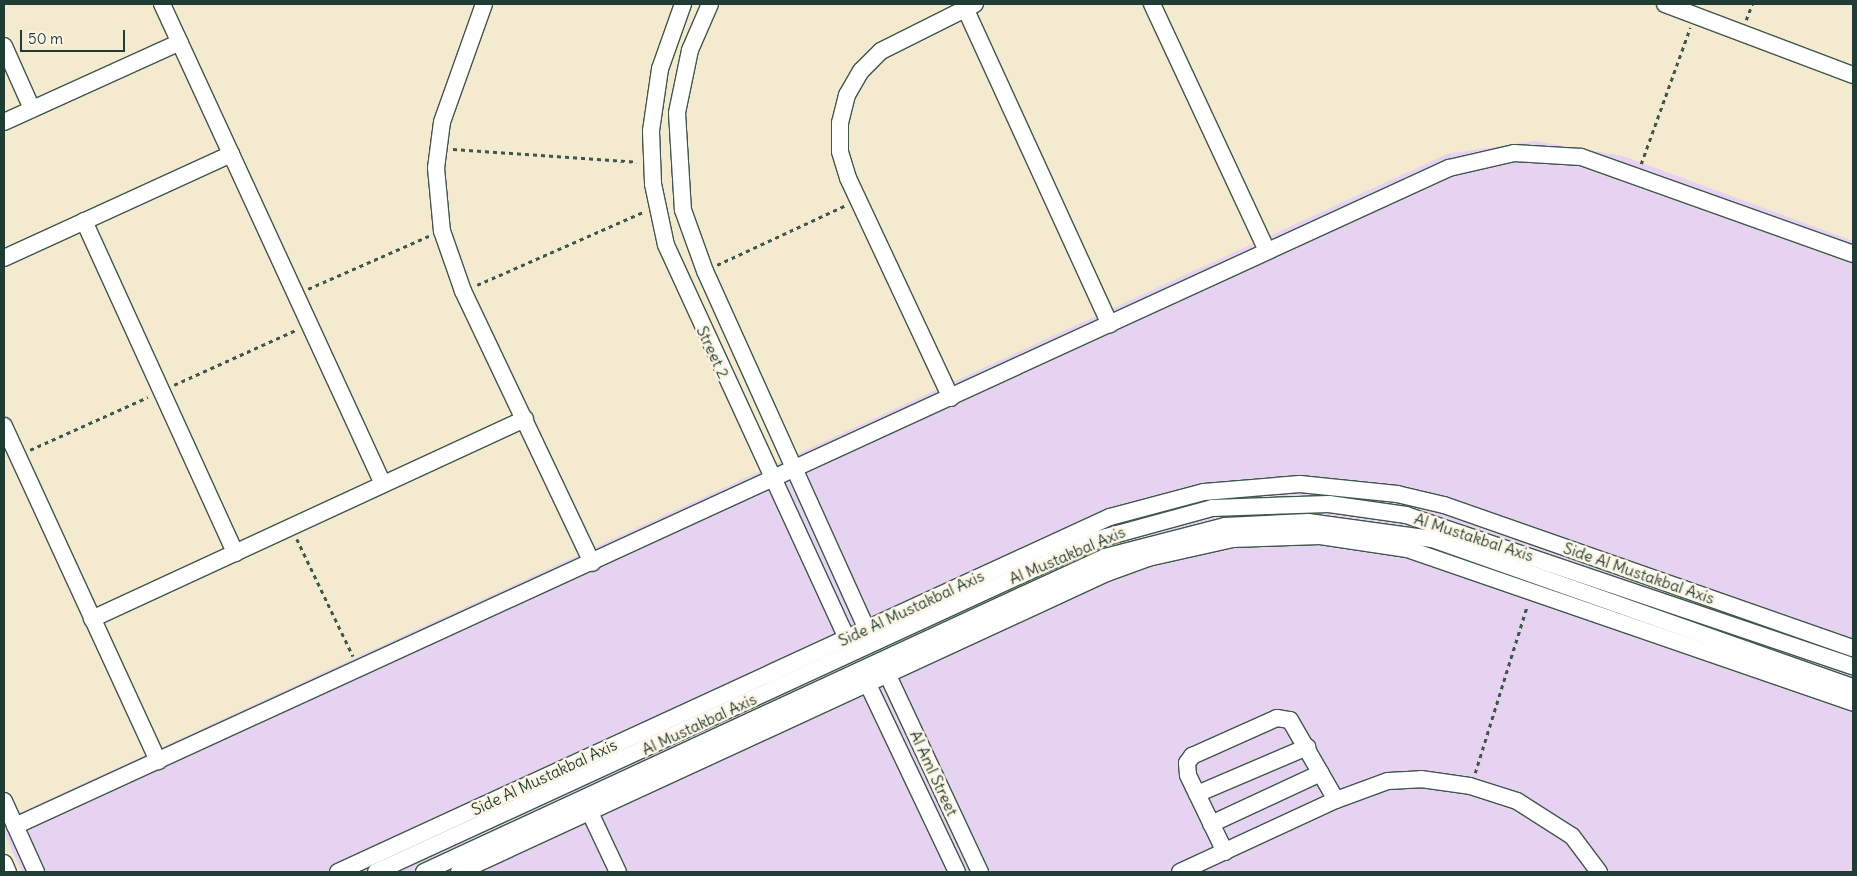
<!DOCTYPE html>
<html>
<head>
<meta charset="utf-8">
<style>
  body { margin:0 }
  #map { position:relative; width:1857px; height:876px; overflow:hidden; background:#f3ead0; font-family:Delius,sans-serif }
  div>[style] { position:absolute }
  .built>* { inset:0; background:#e5d3f1 }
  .path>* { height:2.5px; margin-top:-1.25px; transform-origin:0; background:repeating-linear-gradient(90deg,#3f574b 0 4px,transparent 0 8px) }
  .roads { filter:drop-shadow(1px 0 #3f574b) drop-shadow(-1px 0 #3f574b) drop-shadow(0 1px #3f574b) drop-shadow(0 -1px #3f574b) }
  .minor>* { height:16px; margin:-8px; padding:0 8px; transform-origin:8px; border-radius:8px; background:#fff }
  span { translate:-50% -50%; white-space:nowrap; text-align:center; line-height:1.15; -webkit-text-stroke:5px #fcf5e5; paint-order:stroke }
  .street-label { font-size:16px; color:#1f3d34 }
  .frame { position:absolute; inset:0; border:5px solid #1f3d34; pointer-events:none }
  .scale { position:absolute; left:20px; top:30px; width:105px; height:22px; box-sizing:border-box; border:2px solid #1f3d34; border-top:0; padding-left:6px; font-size:15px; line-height:18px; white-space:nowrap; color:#1f3d34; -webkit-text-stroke:4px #fcf5e5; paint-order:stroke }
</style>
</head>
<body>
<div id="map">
  <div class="built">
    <div style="clip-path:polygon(1535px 141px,1623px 156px,1853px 241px,1853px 872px,22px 872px,4px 833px,4px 820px,1447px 154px)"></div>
  </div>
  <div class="path">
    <div style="left:1746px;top:20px;width:17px;rotate:-69deg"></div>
    <div style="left:453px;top:149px;width:184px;rotate:4deg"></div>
    <div style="left:1641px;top:164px;width:145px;rotate:-70.2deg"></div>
    <div style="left:717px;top:265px;width:142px;rotate:-24.9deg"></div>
    <div style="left:477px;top:285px;width:181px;rotate:-23.7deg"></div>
    <div style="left:308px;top:289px;width:132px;rotate:-23.7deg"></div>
    <div style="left:174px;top:385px;width:134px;rotate:-24.3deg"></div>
    <div style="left:30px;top:450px;width:129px;rotate:-24.2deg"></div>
    <div style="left:297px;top:539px;width:130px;rotate:64.4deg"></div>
    <div style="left:1475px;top:773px;width:175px;rotate:-72.7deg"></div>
  </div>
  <div class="roads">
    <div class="minor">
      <div style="left:162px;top:4px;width:528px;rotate:65.28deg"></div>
      <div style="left:484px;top:4px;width:125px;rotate:109.6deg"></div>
      <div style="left:442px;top:122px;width:46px;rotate:97.4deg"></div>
      <div style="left:436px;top:168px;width:63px;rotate:84.6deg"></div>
      <div style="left:442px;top:231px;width:64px;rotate:70.7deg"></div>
      <div style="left:463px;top:291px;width:301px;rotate:64.6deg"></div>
      <div style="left:683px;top:4px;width:69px;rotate:109.5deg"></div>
      <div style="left:660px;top:69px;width:63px;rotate:98.3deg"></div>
      <div style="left:651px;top:131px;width:53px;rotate:87.8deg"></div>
      <div style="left:653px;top:184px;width:62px;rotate:78deg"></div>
      <div style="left:666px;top:245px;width:443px;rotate:65.3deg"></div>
      <div style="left:710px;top:4px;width:50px;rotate:113.5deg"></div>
      <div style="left:690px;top:50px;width:64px;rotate:101.7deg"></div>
      <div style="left:677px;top:113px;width:97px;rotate:86.5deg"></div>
      <div style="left:683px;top:210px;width:65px;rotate:70.2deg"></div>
      <div style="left:705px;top:271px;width:403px;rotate:65.7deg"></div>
      <div style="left:1152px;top:4px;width:272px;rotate:65deg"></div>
      <div style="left:1665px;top:4px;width:201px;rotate:20.7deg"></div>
      <div style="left:965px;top:8px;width:348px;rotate:65.4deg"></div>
      <div style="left:4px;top:46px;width:69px;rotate:66deg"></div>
      <div style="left:4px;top:122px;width:193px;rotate:-24.4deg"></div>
      <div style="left:84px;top:221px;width:365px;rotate:65.5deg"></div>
      <div style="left:4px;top:258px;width:250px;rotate:-24.6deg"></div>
      <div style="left:951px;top:398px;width:243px;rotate:-115.1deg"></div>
      <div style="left:848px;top:178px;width:28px;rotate:-107deg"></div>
      <div style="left:840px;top:151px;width:28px;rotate:-90deg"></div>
      <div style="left:840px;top:123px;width:29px;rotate:-76deg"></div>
      <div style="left:847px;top:95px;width:28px;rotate:-60deg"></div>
      <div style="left:861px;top:71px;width:28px;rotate:-45deg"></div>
      <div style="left:881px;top:51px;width:105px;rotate:-26.6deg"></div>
      <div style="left:4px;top:426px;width:369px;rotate:65.3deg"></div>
      <div style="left:92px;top:619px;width:477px;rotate:-24.8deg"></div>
      <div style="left:883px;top:665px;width:229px;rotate:64.9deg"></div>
      <div style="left:863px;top:674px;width:219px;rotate:64.6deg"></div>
      <div style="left:1197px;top:794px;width:120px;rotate:-23.1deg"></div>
      <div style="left:4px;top:801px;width:78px;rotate:65.7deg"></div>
      <div style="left:585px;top:802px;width:77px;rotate:64.8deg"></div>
      <div style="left:1211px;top:824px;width:121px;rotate:-24.9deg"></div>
      <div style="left:15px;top:826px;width:1578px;rotate:-24.65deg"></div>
      <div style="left:1449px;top:168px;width:67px;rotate:-13deg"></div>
      <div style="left:1514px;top:153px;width:67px;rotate:3.4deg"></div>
      <div style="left:1581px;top:157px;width:289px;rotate:19.6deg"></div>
      <div style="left:1225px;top:852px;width:85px;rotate:-115.7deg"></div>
      <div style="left:1188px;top:775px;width:12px;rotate:-95deg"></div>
      <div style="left:1187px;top:763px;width:9px;rotate:-54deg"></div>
      <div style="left:1192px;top:756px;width:93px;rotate:-24.1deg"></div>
      <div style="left:1277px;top:718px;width:13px;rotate:9deg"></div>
      <div style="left:1290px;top:720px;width:92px;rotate:60.1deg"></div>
      <div style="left:4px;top:863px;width:10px;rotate:66deg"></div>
      <div style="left:338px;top:872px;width:850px;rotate:-24.7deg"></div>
      <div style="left:1110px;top:517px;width:97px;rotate:-14.9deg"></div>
      <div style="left:1204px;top:492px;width:96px;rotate:-4.8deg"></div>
      <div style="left:1300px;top:484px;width:98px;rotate:5.9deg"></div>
      <div style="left:1397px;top:494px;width:48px;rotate:13.2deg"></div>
      <div style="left:1444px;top:505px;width:433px;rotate:19.3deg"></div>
      <div style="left:376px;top:872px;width:796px;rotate:-24.73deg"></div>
      <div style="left:1099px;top:539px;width:117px;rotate:-15.3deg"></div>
      <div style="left:1212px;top:508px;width:117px;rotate:-2deg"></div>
      <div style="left:1329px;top:504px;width:78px;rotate:8.1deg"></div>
      <div style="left:1406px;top:515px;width:472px;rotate:18.7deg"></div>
      <div style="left:424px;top:872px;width:750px;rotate:-24.82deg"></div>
      <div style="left:1105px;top:557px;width:124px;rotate:-14.5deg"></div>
      <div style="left:1225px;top:526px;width:83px;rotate:-2.8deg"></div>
      <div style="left:1308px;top:522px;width:125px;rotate:7.8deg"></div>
      <div style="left:1432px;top:539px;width:446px;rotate:19.4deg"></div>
      <div style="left:459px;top:872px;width:714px;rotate:-24.77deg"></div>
      <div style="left:1107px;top:573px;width:44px;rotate:-20.1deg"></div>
      <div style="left:1148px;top:558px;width:87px;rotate:-12.6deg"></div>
      <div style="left:1233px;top:539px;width:87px;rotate:-2deg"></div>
      <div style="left:1320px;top:536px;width:88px;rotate:8.5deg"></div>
      <div style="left:1407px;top:549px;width:472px;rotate:19deg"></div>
      <div style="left:1180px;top:872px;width:172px;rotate:-24.8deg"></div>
      <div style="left:1336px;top:800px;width:55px;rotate:-20.1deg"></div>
      <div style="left:1388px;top:781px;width:33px;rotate:-3deg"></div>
      <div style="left:1421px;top:779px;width:49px;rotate:8.1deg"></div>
      <div style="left:1470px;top:786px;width:49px;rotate:17.7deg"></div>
      <div style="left:1517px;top:801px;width:65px;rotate:32.5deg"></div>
      <div style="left:1572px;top:836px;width:45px;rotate:53.1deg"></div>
    </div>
  </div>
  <div class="street-label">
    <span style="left:713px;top:352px;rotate:65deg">Street 2</span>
    <span style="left:1474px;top:537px;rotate:18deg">Al Mustakbal Axis</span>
    <span style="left:1067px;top:555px;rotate:-23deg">Al Mustakbal Axis</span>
    <span style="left:1639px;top:573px;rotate:19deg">Side Al Mustakbal Axis</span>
    <span style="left:911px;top:608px;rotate:-25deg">Side Al Mustakbal Axis</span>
    <span style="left:699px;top:724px;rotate:-25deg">Al Mustakbal Axis</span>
    <span style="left:934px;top:773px;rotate:65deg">Al Aml Street</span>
    <span style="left:544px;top:777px;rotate:-25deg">Side Al Mustakbal Axis</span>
  </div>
  <div class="frame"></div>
  <div class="scale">50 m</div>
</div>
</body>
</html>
